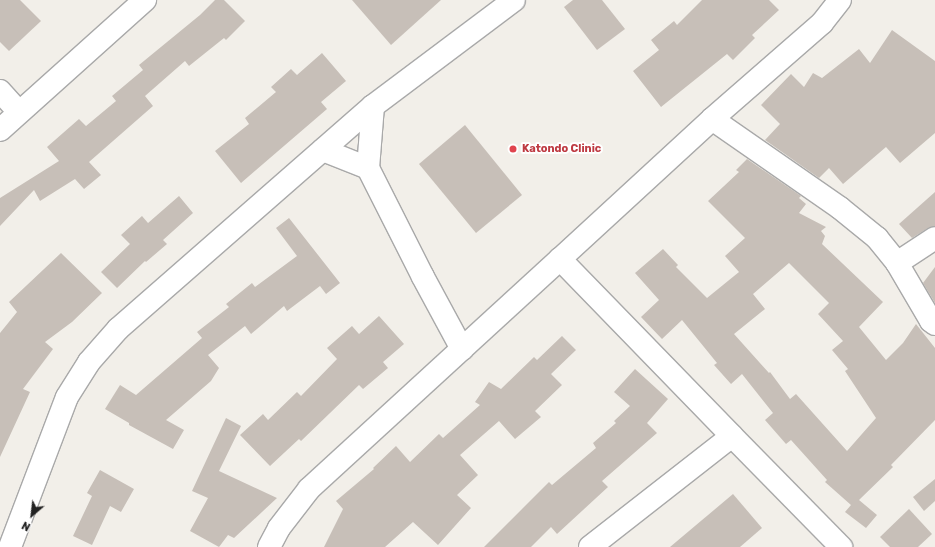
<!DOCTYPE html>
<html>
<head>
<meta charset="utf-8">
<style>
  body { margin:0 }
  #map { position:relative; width:935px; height:547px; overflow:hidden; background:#f2efe9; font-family:Rubik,sans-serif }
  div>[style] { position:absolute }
  .building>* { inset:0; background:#c7bfb8 }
  .roads { filter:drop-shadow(1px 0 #a9a9a9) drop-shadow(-1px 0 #a9a9a9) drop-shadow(0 1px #a9a9a9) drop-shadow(0 -1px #a9a9a9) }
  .minor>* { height:22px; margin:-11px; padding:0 11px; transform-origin:11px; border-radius:11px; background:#fff }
  .dots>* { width:11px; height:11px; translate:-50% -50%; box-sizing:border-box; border:2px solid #fff; border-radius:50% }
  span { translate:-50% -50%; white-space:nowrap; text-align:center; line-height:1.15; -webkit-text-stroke:4px #fff; paint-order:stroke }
  .health-label { font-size:11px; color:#be3a42; font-weight:700 }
  .left { translate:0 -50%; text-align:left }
  .north { position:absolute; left:12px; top:495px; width:40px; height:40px; -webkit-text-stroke:3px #fff; paint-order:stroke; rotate:208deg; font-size:11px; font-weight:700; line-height:16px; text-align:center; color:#222 }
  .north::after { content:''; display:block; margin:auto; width:14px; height:18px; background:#222; clip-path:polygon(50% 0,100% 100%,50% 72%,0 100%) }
</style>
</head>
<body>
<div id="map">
  <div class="building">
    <div style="clip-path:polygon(0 0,20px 0,41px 21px,9px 51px,0 42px)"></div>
    <div style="clip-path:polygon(215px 0,224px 0,245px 21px,226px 40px,224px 38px,189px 66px,185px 61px,145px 96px,153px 106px,89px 162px,101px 175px,84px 189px,75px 179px,40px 201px,34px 190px,0 226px,0 198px,59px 161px,47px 147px,79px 119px,86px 126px,116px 101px,112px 96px,143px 70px,139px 65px,200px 15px)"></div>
    <div style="clip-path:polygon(352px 0,441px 0,391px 45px)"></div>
    <div style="clip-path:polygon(573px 0,602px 0,625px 29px,597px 50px,564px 7px)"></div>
    <div style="clip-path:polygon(702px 0,769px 0,779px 10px,752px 35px,755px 38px,733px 60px,727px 54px,661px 107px,633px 71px,659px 50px,651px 40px,674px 21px,677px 25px)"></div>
    <div style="clip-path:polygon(892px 30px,935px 61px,935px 133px,900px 163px,886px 147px,843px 184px,829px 168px,819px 178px,765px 140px,780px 124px,761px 105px,791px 74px,804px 87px,813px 73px,822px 78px,859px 49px,870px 63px)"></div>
    <div style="clip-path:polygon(322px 53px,346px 81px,321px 102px,327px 109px,241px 183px,215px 151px,249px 124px,245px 118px,276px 92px,271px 87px,291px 69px,297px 75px)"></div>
    <div style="clip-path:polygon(465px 125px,522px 195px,476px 233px,419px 164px)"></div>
    <div style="clip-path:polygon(evenodd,747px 159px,801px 196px,799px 198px,806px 204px,799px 213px,826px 227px,821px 231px,825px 236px,822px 244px,883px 302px,859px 327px,886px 360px,903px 343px,916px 324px,935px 348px,935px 420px,891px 465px,893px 467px,859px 500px,877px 515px,866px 528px,845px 512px,851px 505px,825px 482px,827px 480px,791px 440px,786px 444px,765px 420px,773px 413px,742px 374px,731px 384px,714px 365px,717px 363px,682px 320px,662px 339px,641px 317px,659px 300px,635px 273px,663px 249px,678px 265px,676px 267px,707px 298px,739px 272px,725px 256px,745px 238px,708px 201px,739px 172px,736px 170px,747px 159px,789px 263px,829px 303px,818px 314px,843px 341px,832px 350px,848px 369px,845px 371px,876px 418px,847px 451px,796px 394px,790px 399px,770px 372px,769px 373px,734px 334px,765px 309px,753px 294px,789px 263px)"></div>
    <div style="clip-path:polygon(935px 192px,935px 226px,928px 228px,912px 238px,899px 224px)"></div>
    <div style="clip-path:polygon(179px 196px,193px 213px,163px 240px,167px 244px,146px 262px,145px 261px,117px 288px,101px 272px,130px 244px,121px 235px,142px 216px,148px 223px)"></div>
    <div style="clip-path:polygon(289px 218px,340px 283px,326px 294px,320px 286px,287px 311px,284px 306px,251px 334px,245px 326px,208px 355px,219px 368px,211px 381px,166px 420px,184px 430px,173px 449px,129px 425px,129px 423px,105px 409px,120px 385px,136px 395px,202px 338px,197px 332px,229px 307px,226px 304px,252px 283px,255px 287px,297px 256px,276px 228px)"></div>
    <div style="clip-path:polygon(61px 253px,102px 293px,72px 322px,45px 342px,53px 349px,23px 389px,30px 392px,0 457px,0 333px,17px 312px,9px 302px)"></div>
    <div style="clip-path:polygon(935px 267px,935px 303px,923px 283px)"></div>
    <div style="clip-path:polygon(379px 316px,404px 344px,383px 362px,388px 368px,363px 389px,359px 385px,301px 441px,299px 439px,270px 466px,240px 435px,263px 414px,268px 420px,297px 392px,301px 396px,337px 359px,327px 348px,352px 326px,359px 334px)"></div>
    <div style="clip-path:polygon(562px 336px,576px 350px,551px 374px,562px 385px,535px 411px,541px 417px,515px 439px,499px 421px,460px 455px,478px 475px,457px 495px,471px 508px,438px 545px,413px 522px,385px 547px,324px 547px,343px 509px,336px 501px,374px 469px,373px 468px,396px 446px,410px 462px,439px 434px,443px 438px,480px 405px,475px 402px,489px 382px,501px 389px,534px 357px,537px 360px)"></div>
    <div style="clip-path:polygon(635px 369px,668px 399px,647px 423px,657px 433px,602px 481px,608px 487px,557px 534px,551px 527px,531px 547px,484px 547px,549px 482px,552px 485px,596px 448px,593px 443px,616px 423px,614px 421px,630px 406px,614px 392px)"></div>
    <div style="clip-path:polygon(226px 418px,241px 426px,219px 471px,277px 498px,234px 538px,228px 535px,219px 547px,190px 531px,208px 498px,192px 491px)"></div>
    <div style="clip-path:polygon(100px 470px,134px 489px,121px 512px,110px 506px,92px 545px,73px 536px,92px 496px,87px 493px)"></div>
    <div style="clip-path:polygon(935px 479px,935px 501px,924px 511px,913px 497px)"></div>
    <div style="clip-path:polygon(733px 494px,762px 528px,740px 547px,670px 547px)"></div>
    <div style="clip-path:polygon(909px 509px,932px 534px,918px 547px,890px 547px,880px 537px)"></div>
  </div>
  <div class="roads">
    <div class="minor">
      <div style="left:0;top:91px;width:28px;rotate:48deg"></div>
      <div style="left:373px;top:106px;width:176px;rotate:-36.9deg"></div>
      <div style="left:712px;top:119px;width:156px;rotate:34.8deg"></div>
      <div style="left:840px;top:208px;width:48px;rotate:39deg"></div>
      <div style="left:877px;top:238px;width:32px;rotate:51deg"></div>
      <div style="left:897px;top:263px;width:67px;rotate:59.6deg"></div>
      <div style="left:931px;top:321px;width:5px;rotate:37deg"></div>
      <div style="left:0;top:130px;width:195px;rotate:-41.9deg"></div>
      <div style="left:323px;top:150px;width:48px;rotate:21.8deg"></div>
      <div style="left:897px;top:263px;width:45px;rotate:-33.3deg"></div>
      <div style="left:732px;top:436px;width:156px;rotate:45.5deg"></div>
      <div style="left:10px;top:547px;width:160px;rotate:-69.2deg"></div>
      <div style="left:67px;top:397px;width:41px;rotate:-57.8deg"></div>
      <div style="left:89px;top:362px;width:44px;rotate:-48.7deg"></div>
      <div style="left:118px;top:329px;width:339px;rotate:-41.2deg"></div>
      <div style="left:373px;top:106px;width:62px;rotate:94.6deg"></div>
      <div style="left:368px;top:168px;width:122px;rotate:63.2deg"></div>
      <div style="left:423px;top:277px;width:82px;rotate:61.6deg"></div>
      <div style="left:269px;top:547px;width:21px;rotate:-62deg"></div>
      <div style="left:279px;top:528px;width:49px;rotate:-52.4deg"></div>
      <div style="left:309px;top:489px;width:340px;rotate:-42.5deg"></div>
      <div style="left:590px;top:547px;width:180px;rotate:-38deg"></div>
      <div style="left:732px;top:436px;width:247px;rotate:-134.2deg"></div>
      <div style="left:560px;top:259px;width:207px;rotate:-42.6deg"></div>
      <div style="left:712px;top:119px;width:146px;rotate:-41.1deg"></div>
      <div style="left:822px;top:23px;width:29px;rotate:-52deg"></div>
    </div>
  </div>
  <div class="dots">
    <div style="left:513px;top:149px;background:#e0444e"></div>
  </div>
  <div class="health-label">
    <span class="left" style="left:522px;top:149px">Katondo Clinic</span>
  </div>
  <div class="north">N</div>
</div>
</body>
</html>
